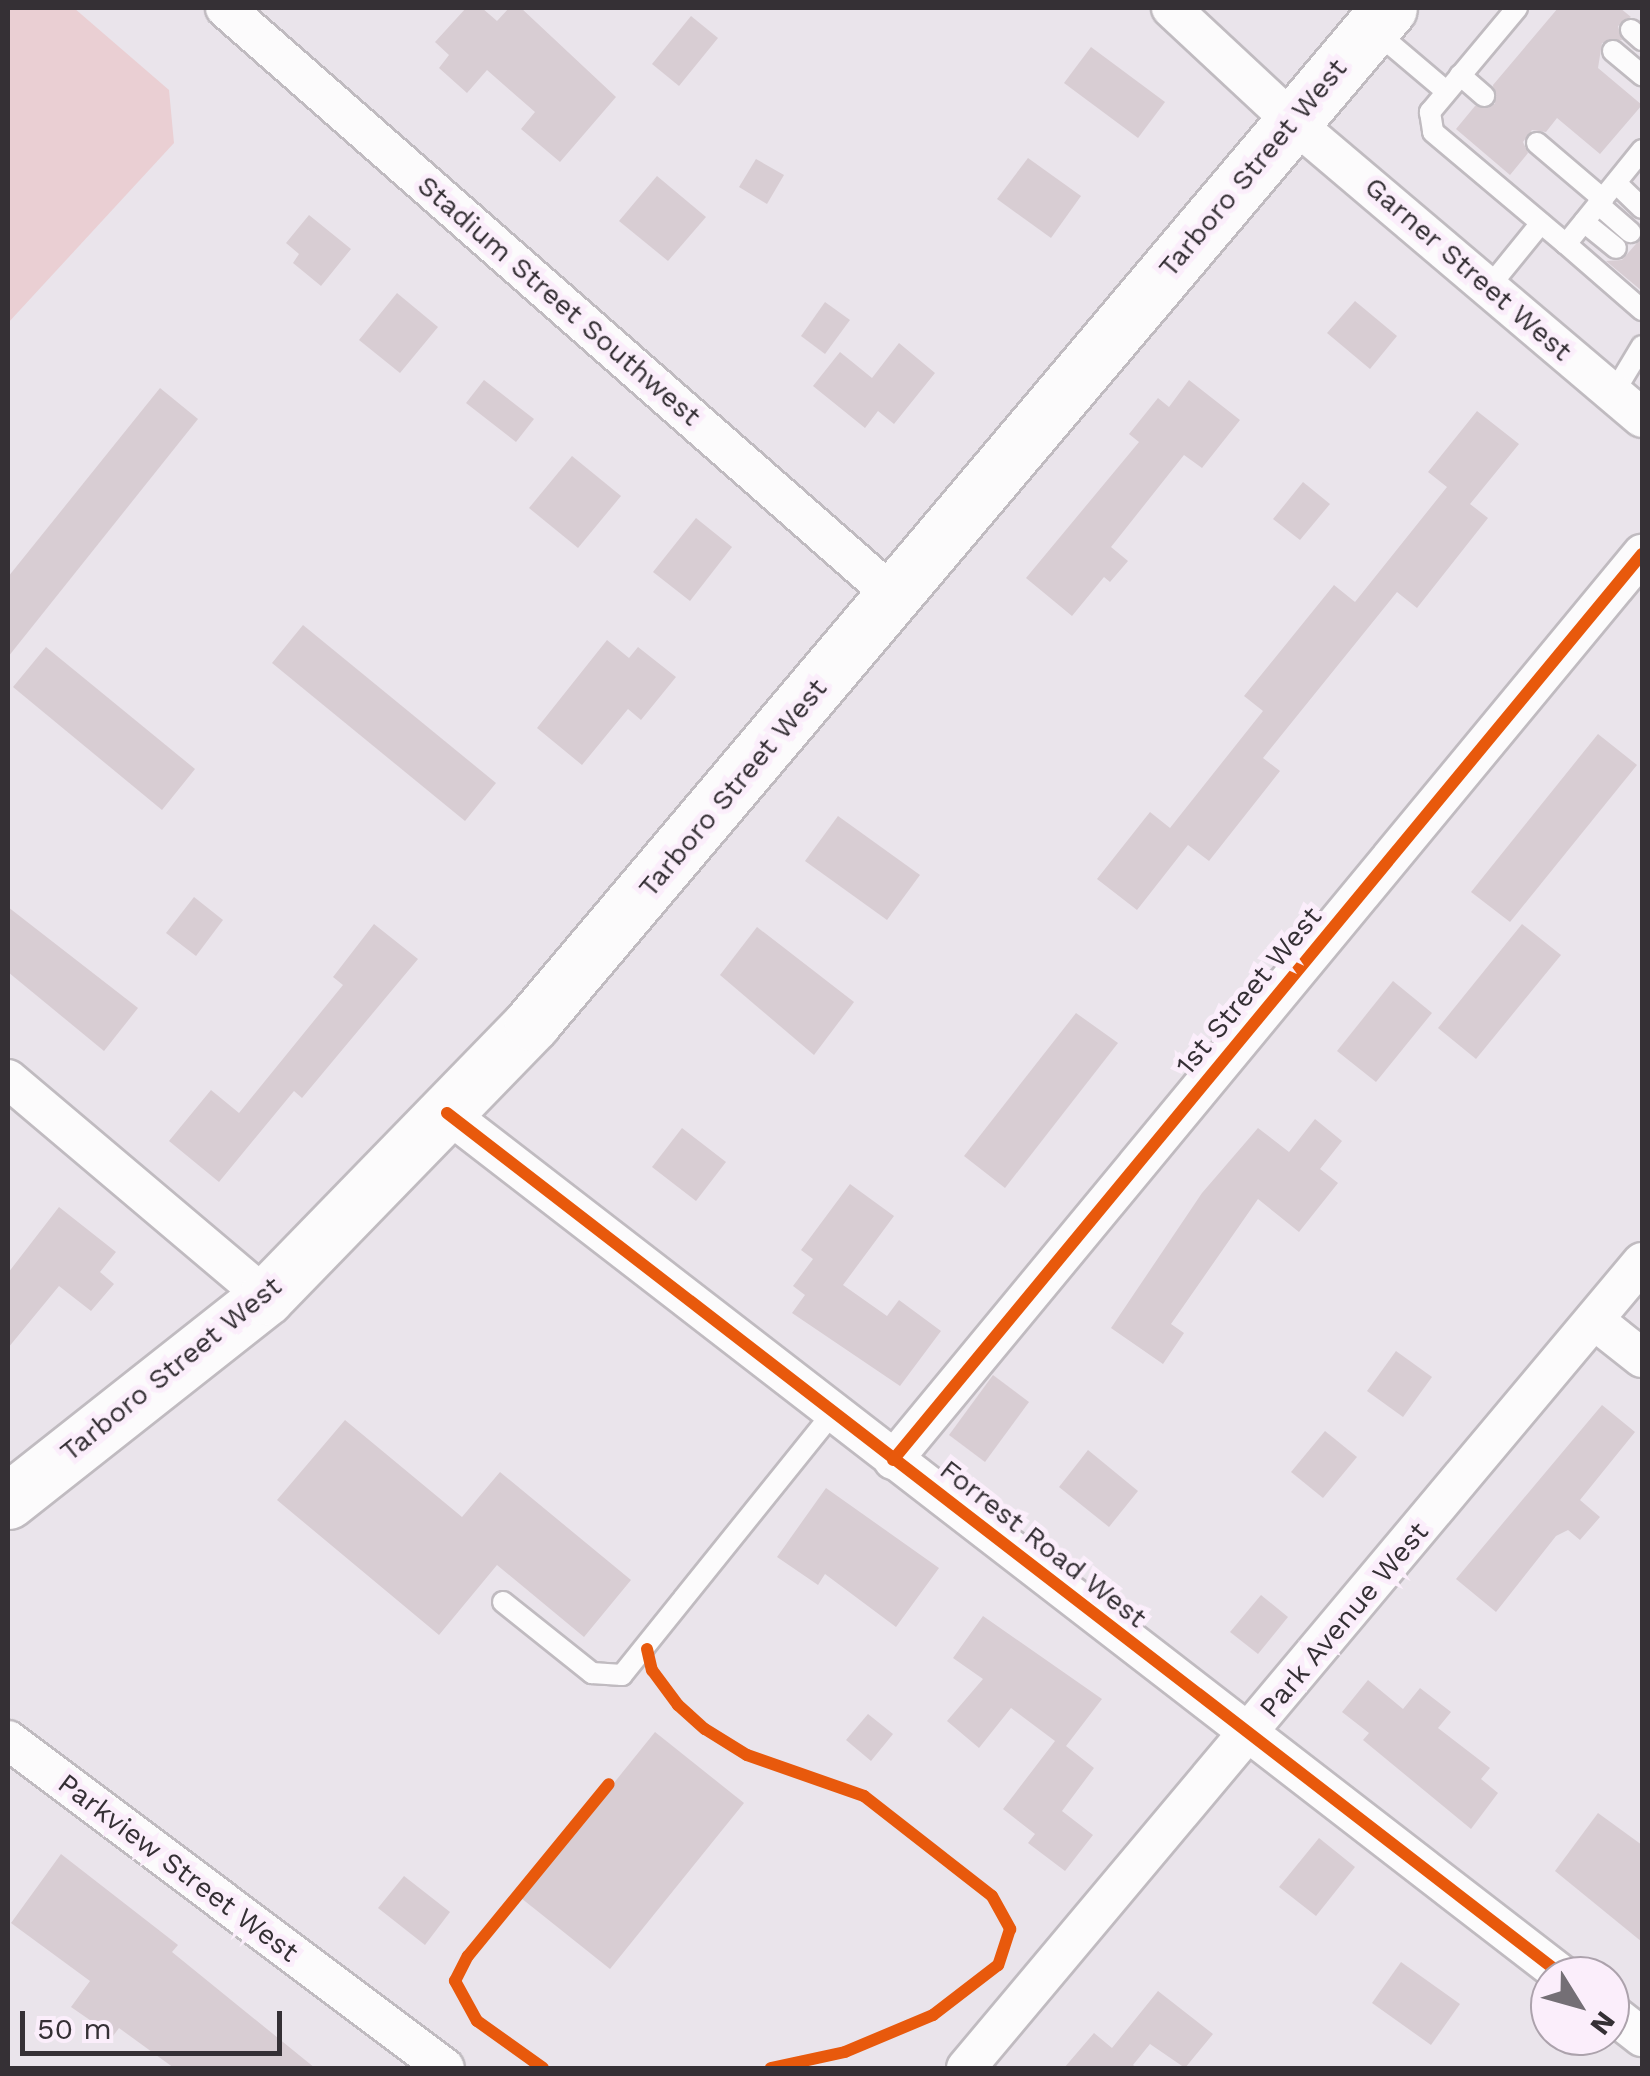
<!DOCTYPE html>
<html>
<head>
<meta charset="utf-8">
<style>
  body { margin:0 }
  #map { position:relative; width:1650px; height:2076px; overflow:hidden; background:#eae4eb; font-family:"Work Sans",sans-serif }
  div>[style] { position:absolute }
  .green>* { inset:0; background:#eacfd3 }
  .building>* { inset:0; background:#d8cdd3 }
  .roads { filter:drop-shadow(2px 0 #c0bbc0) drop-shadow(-2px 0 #c0bbc0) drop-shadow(0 2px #c0bbc0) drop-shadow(0 -2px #c0bbc0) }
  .lane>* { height:20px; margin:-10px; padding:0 10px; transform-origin:10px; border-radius:10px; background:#fcfbfc }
  .street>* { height:38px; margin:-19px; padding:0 19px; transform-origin:19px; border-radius:19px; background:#fcfbfc }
  .secondary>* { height:55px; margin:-27.5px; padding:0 27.5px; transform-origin:27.5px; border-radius:27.5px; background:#fcfbfc }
  .cycleway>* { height:12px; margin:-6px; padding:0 6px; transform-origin:6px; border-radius:6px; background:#e8590c }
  span { translate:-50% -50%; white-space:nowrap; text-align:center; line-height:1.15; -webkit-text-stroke:10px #fbeefb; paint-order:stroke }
  .street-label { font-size:28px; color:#353035 }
  .frame { position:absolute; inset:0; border:10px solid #353035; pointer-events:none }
  .north { position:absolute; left:1530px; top:1956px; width:100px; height:100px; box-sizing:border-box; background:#fbeefb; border:2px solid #aca2ac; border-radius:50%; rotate:127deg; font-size:28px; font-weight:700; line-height:40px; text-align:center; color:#353035 }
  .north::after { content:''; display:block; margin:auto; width:35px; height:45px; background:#746f75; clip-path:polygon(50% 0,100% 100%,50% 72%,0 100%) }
  .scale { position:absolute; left:20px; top:2011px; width:262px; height:45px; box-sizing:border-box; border:5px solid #353035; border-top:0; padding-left:12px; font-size:30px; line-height:35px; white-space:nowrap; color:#353035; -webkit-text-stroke:8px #fbeefb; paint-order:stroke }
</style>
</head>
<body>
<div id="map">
  <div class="green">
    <div style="clip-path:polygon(8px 8px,74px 8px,169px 90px,174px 143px,8px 323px)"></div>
  </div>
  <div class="building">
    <div style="clip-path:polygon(466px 8px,482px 8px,497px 21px,509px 8px,521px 8px,616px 97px,560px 162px,521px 129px,535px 112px,487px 70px,467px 93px,439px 68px,449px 55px,435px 42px)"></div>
    <div style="clip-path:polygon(1558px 8px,1620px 8px,1631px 17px,1618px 26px,1622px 40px,1602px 43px,1598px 68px,1642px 105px,1600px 154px,1557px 118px,1546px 132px,1532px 130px,1523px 142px,1528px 153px,1510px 175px,1456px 129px,1475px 106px,1495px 104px,1493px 85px)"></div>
    <div style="clip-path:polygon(691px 16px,718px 38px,679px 86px,652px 64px)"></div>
    <div style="clip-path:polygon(1091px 47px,1165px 102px,1138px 138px,1064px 83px)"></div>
    <div style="clip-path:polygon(1028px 158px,1081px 196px,1051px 238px,997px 199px)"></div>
    <div style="clip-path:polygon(756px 159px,784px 175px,767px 204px,739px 187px)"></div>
    <div style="clip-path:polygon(657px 176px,706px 217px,668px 261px,619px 221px)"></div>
    <div style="clip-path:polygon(309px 215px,351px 249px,321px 286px,293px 263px,299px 254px,286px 243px)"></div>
    <div style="clip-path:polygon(1642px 237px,1642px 291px,1606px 261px,1622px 260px)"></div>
    <div style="clip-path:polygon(397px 293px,438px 327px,400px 373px,359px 340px)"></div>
    <div style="clip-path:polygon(1355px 301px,1397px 336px,1370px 369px,1327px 333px)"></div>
    <div style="clip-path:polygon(825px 302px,850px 320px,825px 354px,801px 336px)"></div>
    <div style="clip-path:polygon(899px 343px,935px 373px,894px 424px,878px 411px,865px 428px,813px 386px,840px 352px,872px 378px)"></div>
    <div style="clip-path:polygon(484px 380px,534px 419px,516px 442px,466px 403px)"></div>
    <div style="clip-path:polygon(1189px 380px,1240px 420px,1202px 468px,1184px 455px,1111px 547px,1128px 561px,1110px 582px,1104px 577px,1072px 616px,1026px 578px,1139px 442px,1129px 434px,1158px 398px,1169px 407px)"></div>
    <div style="clip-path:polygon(160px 388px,198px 419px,8px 657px,8px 577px)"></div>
    <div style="clip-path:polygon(1477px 411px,1519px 444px,1470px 504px,1488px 518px,1417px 608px,1397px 592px,1263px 758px,1280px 771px,1209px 861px,1188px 845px,1137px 910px,1097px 879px,1150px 812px,1170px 828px,1263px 711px,1244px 696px,1334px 585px,1355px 602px,1447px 487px,1428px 472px)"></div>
    <div style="clip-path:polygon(572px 456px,621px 496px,578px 548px,529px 508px)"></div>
    <div style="clip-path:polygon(1303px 482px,1330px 504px,1300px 540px,1273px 519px)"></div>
    <div style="clip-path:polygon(696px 518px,732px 547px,690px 601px,653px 572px)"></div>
    <div style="clip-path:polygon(303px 625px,496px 783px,465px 821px,272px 663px)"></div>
    <div style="clip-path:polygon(607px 640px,629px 658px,638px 647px,676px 677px,641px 720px,628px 709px,582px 765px,537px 728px)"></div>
    <div style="clip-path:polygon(46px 647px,195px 769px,162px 810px,13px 687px)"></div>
    <div style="clip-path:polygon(1598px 734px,1637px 765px,1510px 922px,1471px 892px)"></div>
    <div style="clip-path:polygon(838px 816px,920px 875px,887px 920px,805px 861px)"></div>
    <div style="clip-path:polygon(194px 897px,223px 920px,196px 956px,166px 933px)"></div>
    <div style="clip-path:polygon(8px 907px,138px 1008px,104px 1051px,8px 972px)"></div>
    <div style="clip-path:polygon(374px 924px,418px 959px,302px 1098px,294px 1091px,219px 1182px,169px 1141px,211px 1090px,239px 1113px,343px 985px,333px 977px)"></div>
    <div style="clip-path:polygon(1522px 924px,1561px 955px,1476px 1059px,1438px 1028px)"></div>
    <div style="clip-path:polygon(757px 927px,854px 1002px,814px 1055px,720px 975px)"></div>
    <div style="clip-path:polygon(1393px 981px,1432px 1013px,1376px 1082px,1337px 1051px)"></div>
    <div style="clip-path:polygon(1076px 1013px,1118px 1043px,1005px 1188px,964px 1156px)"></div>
    <div style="clip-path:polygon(1315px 1119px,1342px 1141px,1320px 1169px,1338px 1183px,1299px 1232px,1258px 1199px,1171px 1324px,1184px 1333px,1163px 1364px,1111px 1328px,1202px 1193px,1258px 1128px,1289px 1152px)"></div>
    <div style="clip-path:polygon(682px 1128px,726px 1162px,696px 1201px,652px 1167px)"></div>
    <div style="clip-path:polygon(850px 1184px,894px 1216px,843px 1285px,887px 1316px,899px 1300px,941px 1331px,900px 1386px,792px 1313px,805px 1295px,793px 1286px,813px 1259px,801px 1250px)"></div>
    <div style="clip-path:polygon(59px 1207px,116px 1252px,100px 1272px,114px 1284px,91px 1311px,59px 1286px,8px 1348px,8px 1273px)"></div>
    <div style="clip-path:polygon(1396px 1351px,1432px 1377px,1403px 1417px,1367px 1391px)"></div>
    <div style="clip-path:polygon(993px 1375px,1029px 1402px,985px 1462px,949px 1435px)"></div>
    <div style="clip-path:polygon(1602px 1405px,1635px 1432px,1580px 1500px,1600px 1517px,1580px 1540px,1568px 1530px,1556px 1536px,1496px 1612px,1456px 1579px)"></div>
    <div style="clip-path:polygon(345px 1420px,462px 1517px,500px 1472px,631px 1580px,584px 1637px,497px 1565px,439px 1635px,277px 1500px)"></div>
    <div style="clip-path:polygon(1325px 1431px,1357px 1457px,1323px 1498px,1291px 1472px)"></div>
    <div style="clip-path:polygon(1088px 1450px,1138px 1491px,1109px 1527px,1059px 1487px)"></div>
    <div style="clip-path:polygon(826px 1488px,939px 1568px,896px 1627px,825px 1574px,818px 1585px,777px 1557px)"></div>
    <div style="clip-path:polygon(1261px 1595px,1288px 1617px,1258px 1654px,1230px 1632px)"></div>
    <div style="clip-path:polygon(983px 1616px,1102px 1699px,1066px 1746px,1094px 1768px,1062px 1811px,1093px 1835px,1065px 1871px,1028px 1843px,1035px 1834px,1003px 1809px,1055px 1741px,1011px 1708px,979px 1748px,947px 1721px,983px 1679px,953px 1658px)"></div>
    <div style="clip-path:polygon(1368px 1680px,1403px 1709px,1420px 1688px,1451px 1712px,1438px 1728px,1490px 1768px,1481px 1779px,1498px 1793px,1471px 1829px,1363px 1740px,1369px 1733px,1342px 1712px)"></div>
    <div style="clip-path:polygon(868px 1714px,893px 1734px,871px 1761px,846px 1740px)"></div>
    <div style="clip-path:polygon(655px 1732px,744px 1803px,610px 1969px,521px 1898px)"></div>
    <div style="clip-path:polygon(1598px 1813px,1642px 1845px,1642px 1942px,1555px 1871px)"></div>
    <div style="clip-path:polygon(1319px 1838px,1355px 1867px,1316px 1916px,1279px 1887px)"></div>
    <div style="clip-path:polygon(61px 1854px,178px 1945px,172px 1952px,315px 2068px,174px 2068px,119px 2028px,113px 2036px,71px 2007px,90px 1981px,11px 1923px)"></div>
    <div style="clip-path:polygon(404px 1876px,450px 1912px,425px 1945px,378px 1908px)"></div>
    <div style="clip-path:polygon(1401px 1962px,1460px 2004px,1431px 2045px,1372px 2003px)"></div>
    <div style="clip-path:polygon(1158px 1991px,1213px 2034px,1185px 2068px,1150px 2044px,1133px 2065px,1137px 2068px,1064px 2068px,1094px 2033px,1112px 2048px)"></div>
  </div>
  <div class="roads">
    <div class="lane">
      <div style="left:1517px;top:8px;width:136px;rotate:129.9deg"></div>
      <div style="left:1430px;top:112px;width:20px;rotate:81deg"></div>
      <div style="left:1433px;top:132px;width:174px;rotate:40.1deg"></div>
      <div style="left:1566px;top:244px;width:121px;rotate:-51deg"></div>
      <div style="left:1631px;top:30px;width:15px;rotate:42deg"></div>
      <div style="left:1375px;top:31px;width:93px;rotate:40.2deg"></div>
      <div style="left:1613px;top:51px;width:38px;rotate:40deg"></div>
      <div style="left:1460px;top:75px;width:32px;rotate:41deg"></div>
      <div style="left:1537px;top:143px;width:87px;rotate:40.3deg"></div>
      <div style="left:1616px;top:183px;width:36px;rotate:44deg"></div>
      <div style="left:1598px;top:204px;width:43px;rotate:41.2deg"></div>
      <div style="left:1584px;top:222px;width:41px;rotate:39.1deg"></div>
      <div style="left:1566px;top:244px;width:101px;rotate:41deg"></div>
      <div style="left:1489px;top:287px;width:82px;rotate:-50.9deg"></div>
      <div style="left:1613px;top:394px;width:56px;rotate:-58.9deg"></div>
      <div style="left:503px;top:1602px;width:114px;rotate:38.6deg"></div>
      <div style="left:592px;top:1673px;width:30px;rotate:4deg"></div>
      <div style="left:622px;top:1675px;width:336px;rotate:-51.2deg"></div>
    </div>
    <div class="street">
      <div style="left:225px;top:8px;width:889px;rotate:41.31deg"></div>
      <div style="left:1171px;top:8px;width:166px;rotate:43deg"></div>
      <div style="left:1292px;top:121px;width:459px;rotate:40.3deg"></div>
      <div style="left:8px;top:1079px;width:338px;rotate:40.2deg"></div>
      <div style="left:447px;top:1113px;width:1411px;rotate:37.71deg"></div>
      <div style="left:1594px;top:1320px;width:61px;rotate:38.4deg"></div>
      <div style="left:893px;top:1460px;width:1176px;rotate:-50.42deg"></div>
      <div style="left:8px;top:1740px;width:546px;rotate:36.89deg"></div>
      <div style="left:1610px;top:2012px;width:41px;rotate:38deg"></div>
      <div style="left:966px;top:2068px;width:1052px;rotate:-50.01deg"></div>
    </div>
    <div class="secondary">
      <div style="left:8px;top:1501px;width:329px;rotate:-38.3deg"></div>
      <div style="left:266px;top:1297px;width:382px;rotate:-45.8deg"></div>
      <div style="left:532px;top:1023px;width:1328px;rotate:-49.82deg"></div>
    </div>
  </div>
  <div class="cycleway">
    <div style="left:447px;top:1113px;width:1411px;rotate:37.71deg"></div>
    <div style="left:893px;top:1460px;width:1176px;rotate:-50.42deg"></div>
    <div style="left:647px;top:1649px;width:22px;rotate:77deg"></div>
    <div style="left:652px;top:1670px;width:44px;rotate:53.4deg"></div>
    <div style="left:678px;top:1705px;width:36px;rotate:42deg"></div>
    <div style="left:705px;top:1729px;width:49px;rotate:31.8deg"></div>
    <div style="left:747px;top:1755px;width:124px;rotate:19.3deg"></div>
    <div style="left:864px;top:1796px;width:162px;rotate:38deg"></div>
    <div style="left:992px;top:1896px;width:38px;rotate:61deg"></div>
    <div style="left:1010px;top:1929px;width:38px;rotate:108deg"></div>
    <div style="left:998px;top:1965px;width:82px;rotate:142.4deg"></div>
    <div style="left:933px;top:2015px;width:95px;rotate:157.2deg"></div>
    <div style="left:845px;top:2052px;width:76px;rotate:167.8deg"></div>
    <div style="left:543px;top:2068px;width:81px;rotate:-144.5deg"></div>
    <div style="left:477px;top:2021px;width:46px;rotate:-118.8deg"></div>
    <div style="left:455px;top:1981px;width:28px;rotate:-63deg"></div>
    <div style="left:468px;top:1956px;width:222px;rotate:-50.7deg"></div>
  </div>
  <div class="street-label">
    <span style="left:1253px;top:168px;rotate:-50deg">Tarboro Street West</span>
    <span style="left:1468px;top:269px;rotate:41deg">Garner Street West</span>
    <span style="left:559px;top:301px;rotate:41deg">Stadium Street Southwest</span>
    <span style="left:733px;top:788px;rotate:-50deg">Tarboro Street West</span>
    <span style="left:1249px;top:991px;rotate:-50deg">1st Street West</span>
    <span style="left:171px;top:1369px;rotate:-39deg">Tarboro Street West</span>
    <span style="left:1043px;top:1544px;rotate:38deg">Forrest Road West</span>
    <span style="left:1344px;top:1620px;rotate:-50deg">Park Avenue West</span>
    <span style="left:178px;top:1868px;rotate:37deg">Parkview Street West</span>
  </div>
  <div class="frame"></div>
  <div class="north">N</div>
  <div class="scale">50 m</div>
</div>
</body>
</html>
